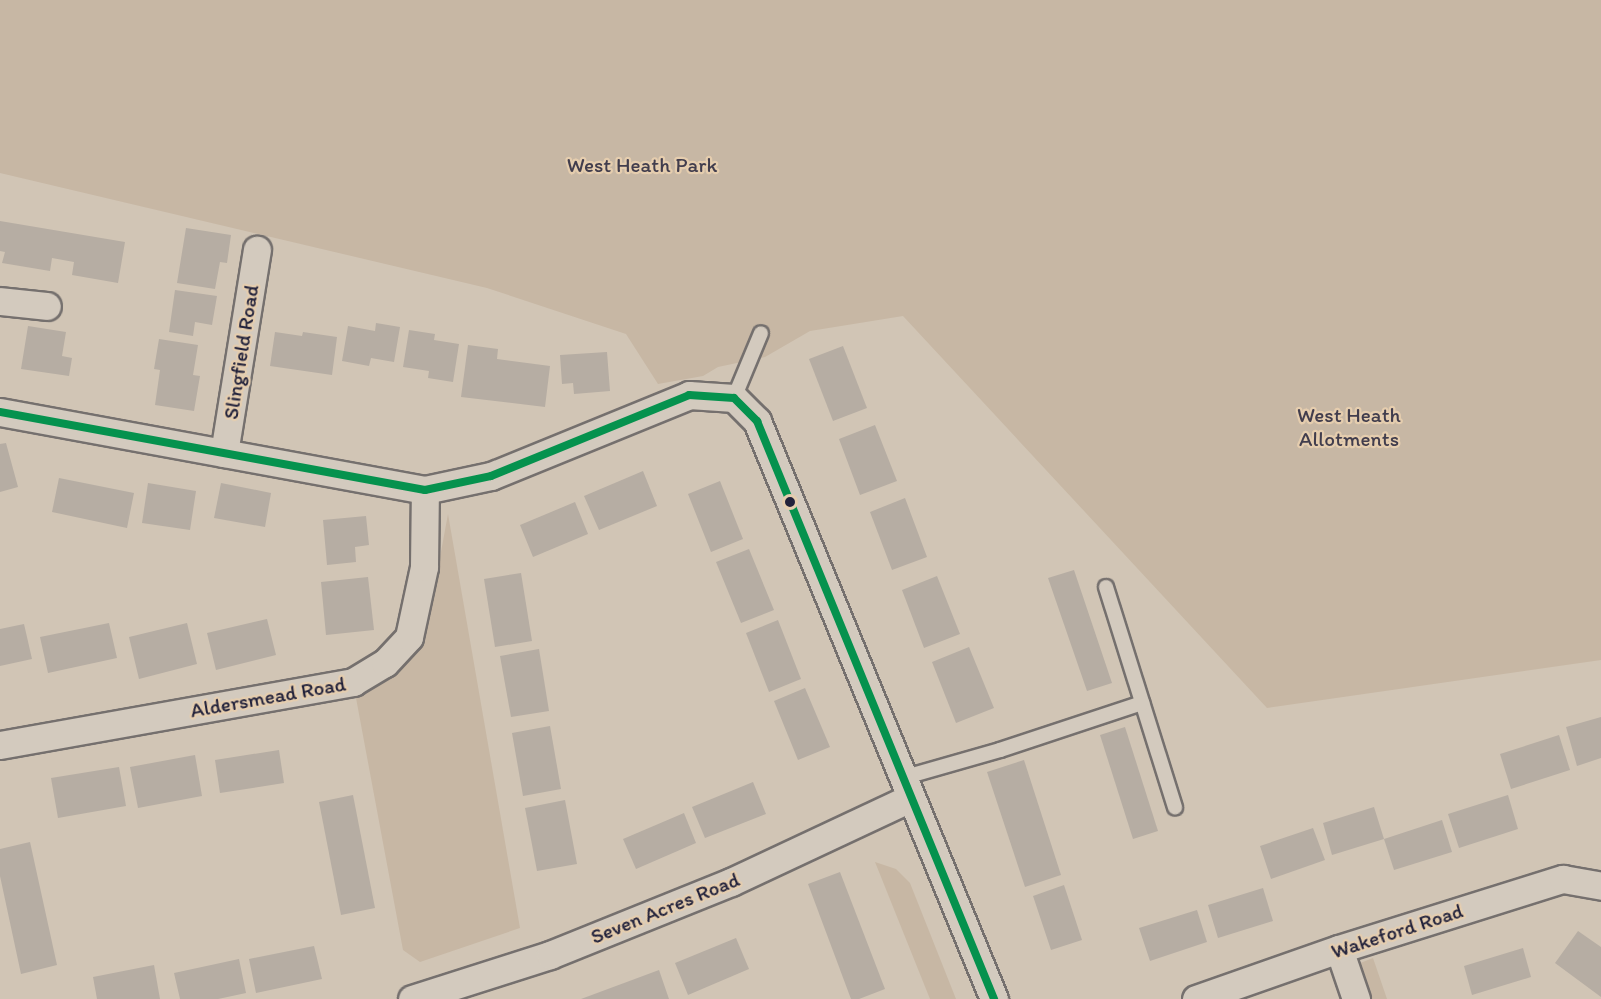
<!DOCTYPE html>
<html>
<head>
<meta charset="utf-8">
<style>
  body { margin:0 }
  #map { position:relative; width:1601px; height:999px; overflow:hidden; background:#d1c5b5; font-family:Itim,sans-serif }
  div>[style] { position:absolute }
  .green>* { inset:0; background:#c7b7a4 }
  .building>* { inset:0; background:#b6ada3 }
  .roads { filter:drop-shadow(2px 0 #75706e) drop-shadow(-2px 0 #75706e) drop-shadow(0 2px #75706e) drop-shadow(0 -2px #75706e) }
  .lane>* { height:14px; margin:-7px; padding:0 7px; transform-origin:7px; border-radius:7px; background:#d3cabe }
  .street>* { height:27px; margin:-13.5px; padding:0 13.5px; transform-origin:13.5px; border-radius:13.5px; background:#d3cabe }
  .bus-1>* { height:8px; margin:-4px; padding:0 4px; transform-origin:4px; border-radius:4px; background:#05924e }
  .dots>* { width:16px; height:16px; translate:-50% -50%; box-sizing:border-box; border:3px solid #e5cdae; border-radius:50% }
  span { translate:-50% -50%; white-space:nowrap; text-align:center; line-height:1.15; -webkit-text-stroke:4.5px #e5cdae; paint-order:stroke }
  .park-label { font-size:21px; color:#413d4d }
  .street-label { font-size:21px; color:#22223b }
</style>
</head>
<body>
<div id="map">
  <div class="green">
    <div style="clip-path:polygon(0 0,1601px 0,1601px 660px,1267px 708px,903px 316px,810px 331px,765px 357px,718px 367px,703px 376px,658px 384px,626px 334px,487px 288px,0 173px)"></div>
    <div style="clip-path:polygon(448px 514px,520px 928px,420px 962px,403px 950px,356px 698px,397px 667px,431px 606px)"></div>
    <div style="clip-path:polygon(875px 862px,896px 869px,910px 883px,956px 999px,930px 999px)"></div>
    <div style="clip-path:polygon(1373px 958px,1387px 999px,1361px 999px,1350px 967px)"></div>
  </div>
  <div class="building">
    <div style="clip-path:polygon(0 221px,125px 242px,118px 283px,72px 275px,74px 262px,52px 258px,50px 271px,2px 263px,5px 252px,0 251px)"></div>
    <div style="clip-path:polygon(186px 228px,231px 235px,227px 263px,220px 262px,215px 289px,177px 283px)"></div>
    <div style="clip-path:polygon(175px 290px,217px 296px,212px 325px,195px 322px,193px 336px,169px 332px)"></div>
    <div style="clip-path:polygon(376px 323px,400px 327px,394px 362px,371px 358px,369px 366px,342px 361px,348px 326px,375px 331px)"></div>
    <div style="clip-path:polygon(28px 326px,66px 332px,62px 356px,72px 358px,69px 376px,21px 369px)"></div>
    <div style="clip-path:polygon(409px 330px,435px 334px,434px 340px,459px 344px,453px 382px,428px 378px,429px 371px,403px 367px)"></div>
    <div style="clip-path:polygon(275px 332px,302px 336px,303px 332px,337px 337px,332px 375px,270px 366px)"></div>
    <div style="clip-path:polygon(159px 339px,198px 345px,193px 375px,200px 376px,194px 411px,155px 405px,160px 370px,154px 369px)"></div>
    <div style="clip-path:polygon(468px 345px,498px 349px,497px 359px,550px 366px,545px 407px,461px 397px)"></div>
    <div style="clip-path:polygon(843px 346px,867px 408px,833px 421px,809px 359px)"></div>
    <div style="clip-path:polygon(607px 352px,610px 391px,574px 394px,573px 383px,562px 384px,560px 355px)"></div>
    <div style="clip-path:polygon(875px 425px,897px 481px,860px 495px,839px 439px)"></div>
    <div style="clip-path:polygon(6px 443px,18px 487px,0 492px,0 444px)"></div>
    <div style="clip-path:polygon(643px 471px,657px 506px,599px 530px,584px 496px)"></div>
    <div style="clip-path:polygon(59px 478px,134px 493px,127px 528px,52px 512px)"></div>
    <div style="clip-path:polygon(720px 481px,743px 539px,711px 552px,688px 494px)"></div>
    <div style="clip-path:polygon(148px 483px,196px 491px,190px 530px,142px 523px)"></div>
    <div style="clip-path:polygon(221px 483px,271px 493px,265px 527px,214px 518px)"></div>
    <div style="clip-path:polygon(905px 498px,927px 557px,892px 570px,870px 512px)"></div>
    <div style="clip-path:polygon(575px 502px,588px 534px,533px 557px,520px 525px)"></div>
    <div style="clip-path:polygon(366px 516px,369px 545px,355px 547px,356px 562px,327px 565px,323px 520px)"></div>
    <div style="clip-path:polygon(749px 549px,774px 610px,741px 623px,716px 562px)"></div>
    <div style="clip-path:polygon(1074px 570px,1112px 683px,1087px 691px,1048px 578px)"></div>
    <div style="clip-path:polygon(521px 573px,532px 641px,495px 647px,484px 579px)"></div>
    <div style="clip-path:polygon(937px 576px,960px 634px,924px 648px,902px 590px)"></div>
    <div style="clip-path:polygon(368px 577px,374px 630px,326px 635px,321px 582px)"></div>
    <div style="clip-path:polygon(267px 619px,276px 655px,216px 670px,207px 633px)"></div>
    <div style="clip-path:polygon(778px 620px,801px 679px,769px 692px,746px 633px)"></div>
    <div style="clip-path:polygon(109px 623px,117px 658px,48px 673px,40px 637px)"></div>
    <div style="clip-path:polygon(187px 623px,197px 664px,139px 679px,129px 637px)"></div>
    <div style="clip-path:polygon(24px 624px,32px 659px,0 666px,0 629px)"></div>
    <div style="clip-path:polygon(969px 647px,994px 708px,956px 723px,932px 662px)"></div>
    <div style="clip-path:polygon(539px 649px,549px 711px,511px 717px,500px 656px)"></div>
    <div style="clip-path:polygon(805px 688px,830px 747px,798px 760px,774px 701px)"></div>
    <div style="clip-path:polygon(1601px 717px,1601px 758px,1577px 766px,1566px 727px)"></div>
    <div style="clip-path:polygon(550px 726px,561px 789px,523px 796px,512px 733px)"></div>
    <div style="clip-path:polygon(1125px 727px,1158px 831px,1133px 839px,1100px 735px)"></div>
    <div style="clip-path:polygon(1559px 735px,1570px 770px,1511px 789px,1500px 754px)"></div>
    <div style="clip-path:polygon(279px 750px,284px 783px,220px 793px,215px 760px)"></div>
    <div style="clip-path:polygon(195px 755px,202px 796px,138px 808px,130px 767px)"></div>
    <div style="clip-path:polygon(1024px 760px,1061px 875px,1025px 887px,987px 772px)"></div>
    <div style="clip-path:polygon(119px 767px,126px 806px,58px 818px,51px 778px)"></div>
    <div style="clip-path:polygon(753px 782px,766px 814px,705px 838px,692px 807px)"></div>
    <div style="clip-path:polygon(353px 795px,375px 908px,341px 915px,319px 802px)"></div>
    <div style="clip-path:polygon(1508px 795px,1518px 829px,1459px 848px,1448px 814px)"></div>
    <div style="clip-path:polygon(565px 800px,577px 864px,537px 871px,525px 808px)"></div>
    <div style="clip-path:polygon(1374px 807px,1384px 839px,1332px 855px,1323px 823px)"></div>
    <div style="clip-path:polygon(684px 813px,696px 843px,636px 869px,623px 839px)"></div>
    <div style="clip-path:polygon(1442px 820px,1452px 852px,1394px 870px,1384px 839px)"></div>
    <div style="clip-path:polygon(1313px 828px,1325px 860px,1271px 879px,1260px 846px)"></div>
    <div style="clip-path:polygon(30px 842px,57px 965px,21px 974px,0 876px,0 849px)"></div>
    <div style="clip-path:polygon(840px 872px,885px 989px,859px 999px,851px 999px,808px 884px)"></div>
    <div style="clip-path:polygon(1064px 885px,1082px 940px,1051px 950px,1033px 896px)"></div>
    <div style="clip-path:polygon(1263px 888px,1273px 921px,1218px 938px,1208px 905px)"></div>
    <div style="clip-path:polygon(1197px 910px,1207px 942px,1150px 961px,1139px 928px)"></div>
    <div style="clip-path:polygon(1578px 931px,1601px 947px,1601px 997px,1555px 963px)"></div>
    <div style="clip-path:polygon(736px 938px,749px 969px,688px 995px,675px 963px)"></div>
    <div style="clip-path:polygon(314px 946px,322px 979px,256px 993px,249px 959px)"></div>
    <div style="clip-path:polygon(1523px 948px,1531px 977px,1472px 995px,1464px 966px)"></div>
    <div style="clip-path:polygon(239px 959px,246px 993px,218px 999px,180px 999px,174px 973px)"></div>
    <div style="clip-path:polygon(154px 965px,160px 999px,97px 999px,93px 977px)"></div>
    <div style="clip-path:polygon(659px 970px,669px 999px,581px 999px)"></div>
  </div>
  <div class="roads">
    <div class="lane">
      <div style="left:734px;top:398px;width:70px;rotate:-67.4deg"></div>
      <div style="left:1106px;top:587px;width:231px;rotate:72.6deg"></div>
      <div style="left:902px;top:778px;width:102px;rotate:-15.9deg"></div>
      <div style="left:1000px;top:750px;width:150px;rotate:-18.3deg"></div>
    </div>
    <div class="street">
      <div style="left:0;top:301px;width:47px;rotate:6.1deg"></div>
      <div style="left:0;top:412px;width:432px;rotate:10.4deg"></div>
      <div style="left:425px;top:490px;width:67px;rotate:-12deg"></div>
      <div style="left:491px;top:476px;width:214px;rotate:-22.2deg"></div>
      <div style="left:689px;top:395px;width:45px;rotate:3.8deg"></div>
      <div style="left:734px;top:398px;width:33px;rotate:45deg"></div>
      <div style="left:757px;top:421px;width:625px;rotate:67.7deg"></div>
      <div style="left:224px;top:453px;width:206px;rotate:-80.8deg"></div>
      <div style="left:0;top:745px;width:359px;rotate:-10.1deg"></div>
      <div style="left:353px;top:682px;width:37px;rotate:-31deg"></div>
      <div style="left:385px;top:663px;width:35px;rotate:-47deg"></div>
      <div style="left:409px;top:637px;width:72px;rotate:-77.9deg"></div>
      <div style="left:424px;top:567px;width:77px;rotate:-89.3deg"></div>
      <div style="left:1339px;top:949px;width:53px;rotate:71.2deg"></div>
      <div style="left:412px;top:999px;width:145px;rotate:-17.7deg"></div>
      <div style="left:550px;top:955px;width:195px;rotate:-22deg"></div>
      <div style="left:731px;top:882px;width:198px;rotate:-25.1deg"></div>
      <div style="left:1196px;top:999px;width:151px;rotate:-19.3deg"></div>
      <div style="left:1339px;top:949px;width:235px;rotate:-17.4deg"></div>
      <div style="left:1563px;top:879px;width:39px;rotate:10deg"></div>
    </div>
  </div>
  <div class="bus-1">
    <div style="left:0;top:412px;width:432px;rotate:10.4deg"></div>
    <div style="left:425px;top:490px;width:67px;rotate:-12deg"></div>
    <div style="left:491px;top:476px;width:214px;rotate:-22.2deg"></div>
    <div style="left:689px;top:395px;width:45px;rotate:3.8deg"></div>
    <div style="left:734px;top:398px;width:33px;rotate:45deg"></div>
    <div style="left:757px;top:421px;width:625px;rotate:67.7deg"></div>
  </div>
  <div class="dots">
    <div style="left:790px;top:502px;background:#22223b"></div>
  </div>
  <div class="park-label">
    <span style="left:642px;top:165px">West Heath Park</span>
    <span style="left:1349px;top:427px">West Heath<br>Allotments</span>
  </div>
  <div class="street-label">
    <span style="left:241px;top:352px;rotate:-81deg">Slingfield Road</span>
    <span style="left:268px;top:697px;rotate:-10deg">Aldersmead Road</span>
    <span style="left:665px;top:908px;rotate:-22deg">Seven Acres Road</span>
    <span style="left:1397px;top:931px;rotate:-18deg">Wakeford Road</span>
  </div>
</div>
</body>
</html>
